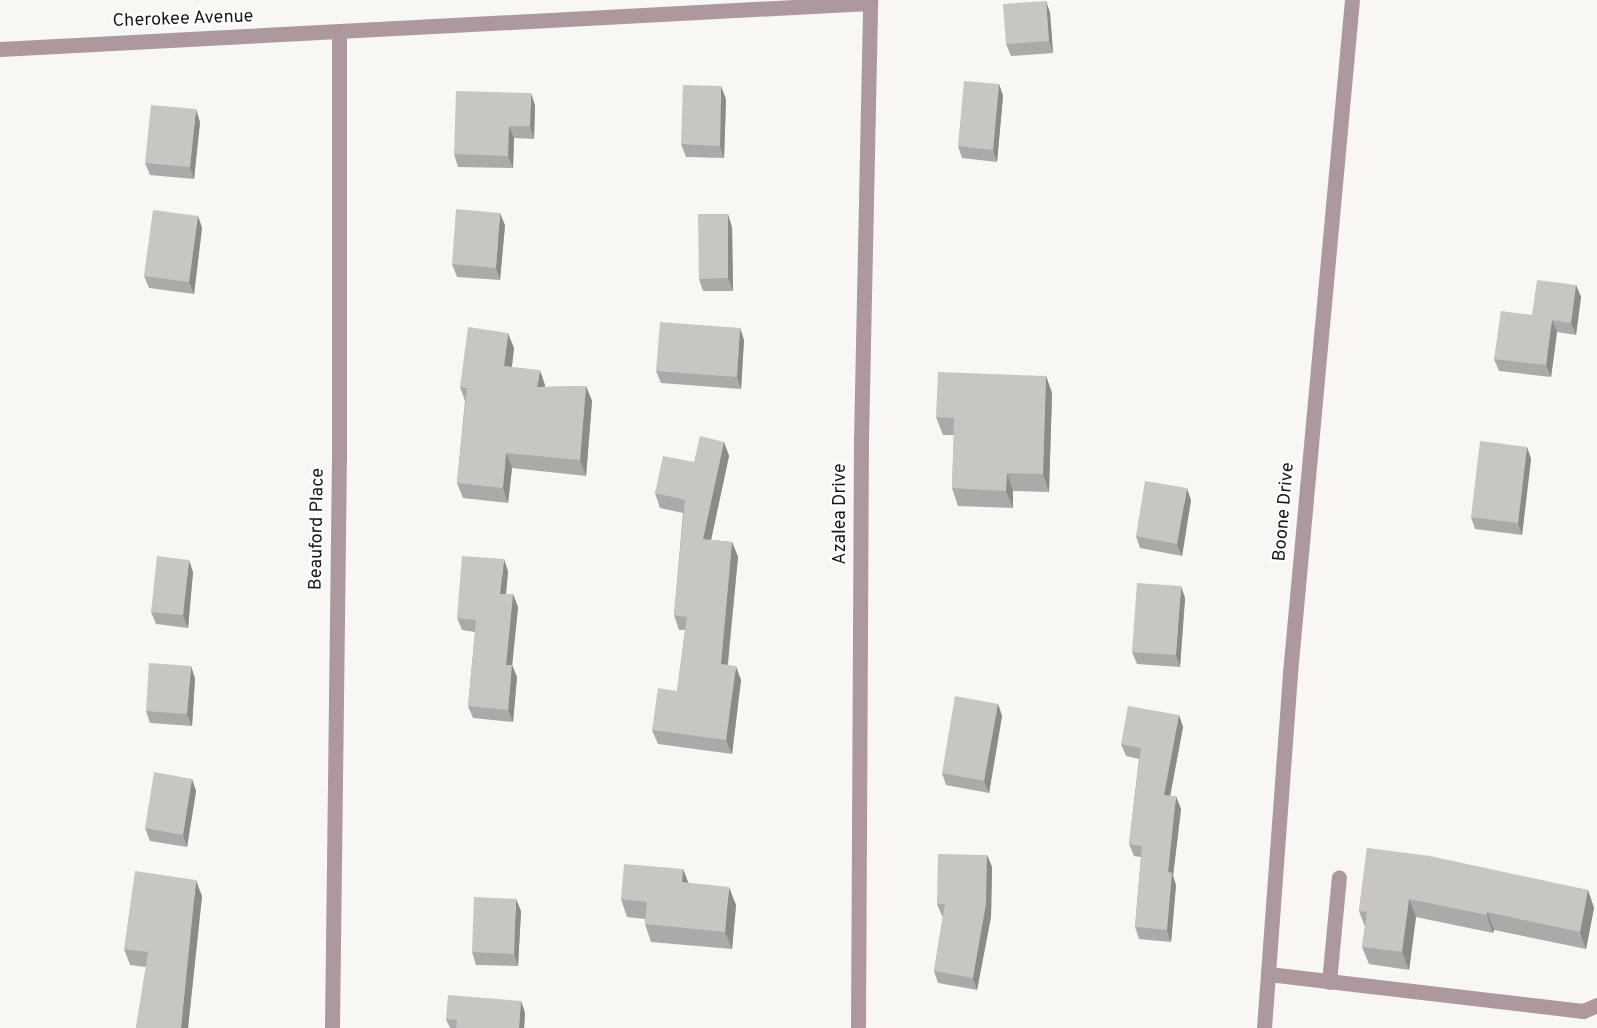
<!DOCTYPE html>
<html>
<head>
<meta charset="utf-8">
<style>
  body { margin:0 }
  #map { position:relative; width:1597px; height:1028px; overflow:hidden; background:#f9f7f4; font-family:Overpass,sans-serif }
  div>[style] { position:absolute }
  .service>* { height:15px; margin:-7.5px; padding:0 7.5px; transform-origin:7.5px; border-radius:7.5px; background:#ad999d }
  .minor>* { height:15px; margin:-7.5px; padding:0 7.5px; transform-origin:7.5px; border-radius:7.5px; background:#ad999d }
  .wall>* { inset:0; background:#acaaa8 }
  .shaded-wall>* { inset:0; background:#8c8b88 }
  .building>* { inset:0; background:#c8c6c3 }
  span { translate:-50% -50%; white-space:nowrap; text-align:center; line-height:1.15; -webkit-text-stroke:4.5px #fff; paint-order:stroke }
  .street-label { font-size:18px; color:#171716 }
</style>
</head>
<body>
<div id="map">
  <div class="service">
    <div style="left:1268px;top:974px;width:317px;rotate:6.7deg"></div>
    <div style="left:1583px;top:1011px;width:15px;rotate:-23deg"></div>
    <div style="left:1329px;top:982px;width:105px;rotate:-84.6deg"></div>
  </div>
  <div class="minor">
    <div style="left:0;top:49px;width:871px;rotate:-3.03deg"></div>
    <div style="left:332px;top:1028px;width:570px;rotate:-89.3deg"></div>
    <div style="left:339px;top:458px;width:426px;rotate:-90deg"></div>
    <div style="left:858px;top:1028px;width:588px;rotate:-89.71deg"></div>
    <div style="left:861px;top:440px;width:440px;rotate:-88.8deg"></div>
    <div style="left:1264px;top:1028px;width:356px;rotate:-85.8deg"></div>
    <div style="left:1290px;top:673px;width:676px;rotate:-84.74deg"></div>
  </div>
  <div class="wall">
    <div style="clip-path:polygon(1046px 1px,1050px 13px,1053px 53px,1011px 56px,1006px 44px)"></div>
    <div style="clip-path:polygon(999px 84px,1003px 96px,997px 162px,962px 158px,958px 146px)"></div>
    <div style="clip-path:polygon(726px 99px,724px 158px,686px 157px,681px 144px)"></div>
    <div style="clip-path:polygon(535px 105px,534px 139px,514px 138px,513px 168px,458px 167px,454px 154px)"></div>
    <div style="clip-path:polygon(200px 122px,194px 179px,150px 175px,145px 163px)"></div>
    <div style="clip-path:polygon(198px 216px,202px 228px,194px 294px,149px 288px,144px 276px)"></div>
    <div style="clip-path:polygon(505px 225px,500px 280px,457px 277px,452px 264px)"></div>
    <div style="clip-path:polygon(732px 227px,733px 291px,703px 291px,699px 279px)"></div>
    <div style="clip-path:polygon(1576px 285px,1581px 297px,1576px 335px,1557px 332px,1551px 377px,1499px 371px,1494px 359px,1532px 315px)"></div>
    <div style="clip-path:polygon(740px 328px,744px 340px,741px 389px,661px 383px,656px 371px)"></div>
    <div style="clip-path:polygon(514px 348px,512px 367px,545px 385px,545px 387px,586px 386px,592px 401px,586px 476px,512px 468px,508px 503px,463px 498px,457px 483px,465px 401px,460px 387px)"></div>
    <div style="clip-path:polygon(1046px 376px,1052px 393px,1049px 492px,1013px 491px,1013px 508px,958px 506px,952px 488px,954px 435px,943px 435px,936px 417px)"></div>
    <div style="clip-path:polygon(724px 442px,729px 456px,711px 540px,732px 542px,738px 557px,728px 665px,741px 680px,732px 754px,658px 744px,652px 730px,677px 691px,685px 630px,679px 630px,674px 615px,683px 513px,660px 508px,655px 493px,694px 462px)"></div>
    <div style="clip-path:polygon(1527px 447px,1531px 459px,1522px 535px,1475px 529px,1471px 517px)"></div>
    <div style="clip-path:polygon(1191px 500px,1182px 556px,1140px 548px,1136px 536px)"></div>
    <div style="clip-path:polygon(508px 571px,506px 594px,513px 594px,518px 607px,512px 665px,517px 677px,513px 722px,473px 718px,468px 706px,475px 632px,462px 630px,457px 618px)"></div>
    <div style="clip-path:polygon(193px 572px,188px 628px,156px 624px,151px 612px)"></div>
    <div style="clip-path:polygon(1185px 598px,1180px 667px,1137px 664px,1132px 652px)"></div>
    <div style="clip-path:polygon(195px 678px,192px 726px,150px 723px,146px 711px)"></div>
    <div style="clip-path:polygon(998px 704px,1002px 716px,989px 793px,946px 785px,942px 773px)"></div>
    <div style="clip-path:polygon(1179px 715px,1183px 727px,1170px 796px,1181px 809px,1173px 876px,1176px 885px,1171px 942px,1139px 939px,1135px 927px,1141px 857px,1134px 856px,1129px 844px,1139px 759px,1126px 756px,1121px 744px)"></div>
    <div style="clip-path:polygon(192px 779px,196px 791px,187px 847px,150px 841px,145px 828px)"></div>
    <div style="clip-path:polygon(1367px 848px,1588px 890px,1594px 908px,1586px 949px,1494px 930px,1493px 933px,1416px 917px,1409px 970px,1369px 964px,1362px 947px,1365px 927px,1359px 911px)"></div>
    <div style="clip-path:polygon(987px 855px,992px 867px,991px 917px,977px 990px,938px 983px,934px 971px,943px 916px,942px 916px,937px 904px)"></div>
    <div style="clip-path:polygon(683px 869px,688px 883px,736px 905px,732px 949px,651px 942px,645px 924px,645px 919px,627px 917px,621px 899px)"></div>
    <div style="clip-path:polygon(202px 896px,188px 1028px,136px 1028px,146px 967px,130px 965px,124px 949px)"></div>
    <div style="clip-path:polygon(521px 911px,518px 966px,476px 965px,472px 952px)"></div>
    <div style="clip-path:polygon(521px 1001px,525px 1013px,524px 1028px,450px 1028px,446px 1019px)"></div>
  </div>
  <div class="shaded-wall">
    <div style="clip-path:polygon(1046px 1px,1050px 13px,1053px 53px,1049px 41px)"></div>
    <div style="clip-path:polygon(999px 84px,1003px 96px,997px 162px,993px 150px)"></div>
    <div style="clip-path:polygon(721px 86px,726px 99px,724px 158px,720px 146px)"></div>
    <div style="clip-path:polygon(531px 93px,535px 105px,534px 139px,530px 126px)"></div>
    <div style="clip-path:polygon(196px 109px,200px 122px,194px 179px,190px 167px)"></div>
    <div style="clip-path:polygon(509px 126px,514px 138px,513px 168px,508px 156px)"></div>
    <div style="clip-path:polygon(500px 213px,505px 225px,500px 280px,496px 268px)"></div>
    <div style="clip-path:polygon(728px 214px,732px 227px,733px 291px,728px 278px)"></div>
    <div style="clip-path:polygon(198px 216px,202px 228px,194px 294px,189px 282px)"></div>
    <div style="clip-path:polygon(1576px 285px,1581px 297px,1576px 335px,1571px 323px)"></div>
    <div style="clip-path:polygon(1552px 320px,1557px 332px,1551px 377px,1546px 365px)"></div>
    <div style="clip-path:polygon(740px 328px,744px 340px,741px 389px,737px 377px)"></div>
    <div style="clip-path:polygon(508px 333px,514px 348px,510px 381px,504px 366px)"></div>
    <div style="clip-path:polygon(540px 370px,545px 385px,543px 402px,537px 387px)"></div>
    <div style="clip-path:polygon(1046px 376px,1052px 393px,1049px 492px,1043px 474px)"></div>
    <div style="clip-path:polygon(586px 386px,592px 401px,586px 476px,580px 460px)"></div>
    <div style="clip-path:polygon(724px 442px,729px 456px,708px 554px,703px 539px)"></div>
    <div style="clip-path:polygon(1527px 447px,1531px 459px,1522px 535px,1518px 523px)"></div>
    <div style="clip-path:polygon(506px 453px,512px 468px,508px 503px,503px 488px)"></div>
    <div style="clip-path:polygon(1007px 473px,1013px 491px,1013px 508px,1006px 491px)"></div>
    <div style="clip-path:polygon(1187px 488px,1191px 500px,1182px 556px,1177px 544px)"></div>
    <div style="clip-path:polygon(732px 542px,738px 557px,726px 678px,721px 664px)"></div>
    <div style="clip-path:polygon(504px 559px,508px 571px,505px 606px,500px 594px)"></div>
    <div style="clip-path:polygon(189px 560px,193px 572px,188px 628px,183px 615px)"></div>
    <div style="clip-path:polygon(1181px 586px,1185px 598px,1180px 667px,1176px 655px)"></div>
    <div style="clip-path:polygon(513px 594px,518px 607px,511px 677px,506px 665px)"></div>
    <div style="clip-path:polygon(512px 665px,517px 677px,513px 722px,508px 710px)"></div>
    <div style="clip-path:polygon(191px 666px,195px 678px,192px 726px,187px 714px)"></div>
    <div style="clip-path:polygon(736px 666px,741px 680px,732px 754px,726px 740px)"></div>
    <div style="clip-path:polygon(998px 704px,1002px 716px,989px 793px,984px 781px)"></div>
    <div style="clip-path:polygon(1179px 715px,1183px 727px,1168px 807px,1164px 795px)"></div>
    <div style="clip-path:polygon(192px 779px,196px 791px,187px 847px,183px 835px)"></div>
    <div style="clip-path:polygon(1176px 796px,1181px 809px,1173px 876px,1176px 885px,1171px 942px,1167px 930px,1168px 872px)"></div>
    <div style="clip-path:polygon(987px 855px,992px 867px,991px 917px,977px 990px,973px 978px)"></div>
    <div style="clip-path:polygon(683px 869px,690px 887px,682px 882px)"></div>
    <div style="clip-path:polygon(196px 880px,202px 896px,188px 1028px,181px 1028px)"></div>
    <div style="clip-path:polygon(729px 887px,736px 905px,732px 949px,725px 932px)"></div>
    <div style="clip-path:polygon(1588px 890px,1594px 908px,1586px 949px,1580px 932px)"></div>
    <div style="clip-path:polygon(516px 899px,521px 911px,518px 966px,514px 954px)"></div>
    <div style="clip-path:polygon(1409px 899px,1416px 917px,1409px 970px,1402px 952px)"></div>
    <div style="clip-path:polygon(1487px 912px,1494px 930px,1493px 933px,1487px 915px)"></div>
    <div style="clip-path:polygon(521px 1001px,525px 1013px,524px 1028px,519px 1028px)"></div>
  </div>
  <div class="building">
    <div style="clip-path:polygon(1046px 1px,1049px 41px,1006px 44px,1003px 4px)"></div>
    <div style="clip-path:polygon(964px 81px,999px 84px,993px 150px,958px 146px)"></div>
    <div style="clip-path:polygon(683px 85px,721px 86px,720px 146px,681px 144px)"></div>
    <div style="clip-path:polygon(456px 91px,531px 93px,530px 126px,509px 126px,508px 156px,454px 154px)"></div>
    <div style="clip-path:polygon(151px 105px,196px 109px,190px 167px,145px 163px)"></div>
    <div style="clip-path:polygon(456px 209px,500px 213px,496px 268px,452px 264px)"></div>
    <div style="clip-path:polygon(153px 210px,198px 216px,189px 282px,144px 276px)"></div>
    <div style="clip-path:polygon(698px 214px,728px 214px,728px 278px,699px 279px)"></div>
    <div style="clip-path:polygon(1537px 280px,1576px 285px,1571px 323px,1552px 320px,1546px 365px,1494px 359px,1501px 311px,1532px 315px)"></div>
    <div style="clip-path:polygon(660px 322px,740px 328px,737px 377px,656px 371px)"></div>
    <div style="clip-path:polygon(468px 327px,508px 333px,504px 366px,540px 370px,537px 387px,586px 386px,580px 460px,506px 453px,503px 488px,457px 483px,467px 388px,460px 387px)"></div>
    <div style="clip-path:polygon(938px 372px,1046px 376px,1043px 474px,1007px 473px,1006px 491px,952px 488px,954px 418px,936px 417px)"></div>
    <div style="clip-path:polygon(700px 436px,724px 442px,703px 539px,732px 542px,721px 664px,736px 666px,726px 740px,652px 730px,658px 688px,677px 691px,687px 617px,674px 615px,685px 500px,655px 493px,663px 456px,694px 462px)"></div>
    <div style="clip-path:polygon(1480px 441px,1527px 447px,1518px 523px,1471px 517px)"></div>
    <div style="clip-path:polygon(1145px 481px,1187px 488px,1177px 544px,1136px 536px)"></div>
    <div style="clip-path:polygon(157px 556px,189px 560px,183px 615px,151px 612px)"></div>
    <div style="clip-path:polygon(462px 556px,504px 559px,500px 594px,513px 594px,506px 665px,512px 665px,508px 710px,468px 706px,476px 620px,457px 618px)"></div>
    <div style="clip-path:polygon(1137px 583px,1181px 586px,1176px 655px,1132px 652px)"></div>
    <div style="clip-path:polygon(149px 663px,191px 666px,187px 714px,146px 711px)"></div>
    <div style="clip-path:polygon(955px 696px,998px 704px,984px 781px,942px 773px)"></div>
    <div style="clip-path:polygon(1128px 706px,1179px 715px,1164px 795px,1176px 796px,1168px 872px,1172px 873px,1167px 930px,1135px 927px,1142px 846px,1129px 844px,1141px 748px,1121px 744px)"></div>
    <div style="clip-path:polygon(154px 772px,192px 779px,183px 835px,145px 828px)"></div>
    <div style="clip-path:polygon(1367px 848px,1430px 856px,1588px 890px,1580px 932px,1487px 912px,1487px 915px,1409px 899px,1402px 952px,1362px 947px,1367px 912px,1359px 911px)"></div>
    <div style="clip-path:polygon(938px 854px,987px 855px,986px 904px,973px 978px,934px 971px,945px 904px,937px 904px)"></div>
    <div style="clip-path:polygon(624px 864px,683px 869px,682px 882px,729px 887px,725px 932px,645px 924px,647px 902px,621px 899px)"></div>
    <div style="clip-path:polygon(135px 871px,196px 880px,181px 1028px,136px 1028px,148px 952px,124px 949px)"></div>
    <div style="clip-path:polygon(474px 897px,516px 899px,514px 954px,472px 952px)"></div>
    <div style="clip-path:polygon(448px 995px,521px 1001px,519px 1028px,456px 1028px,457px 1020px,446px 1019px)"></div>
  </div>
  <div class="street-label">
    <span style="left:183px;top:20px;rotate:-2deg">Cherokee Avenue</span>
    <span style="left:1285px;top:512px;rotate:-85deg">Boone Drive</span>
    <span style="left:841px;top:514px;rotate:-90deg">Azalea Drive</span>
    <span style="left:318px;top:529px;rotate:-89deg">Beauford Place</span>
  </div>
</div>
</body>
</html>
